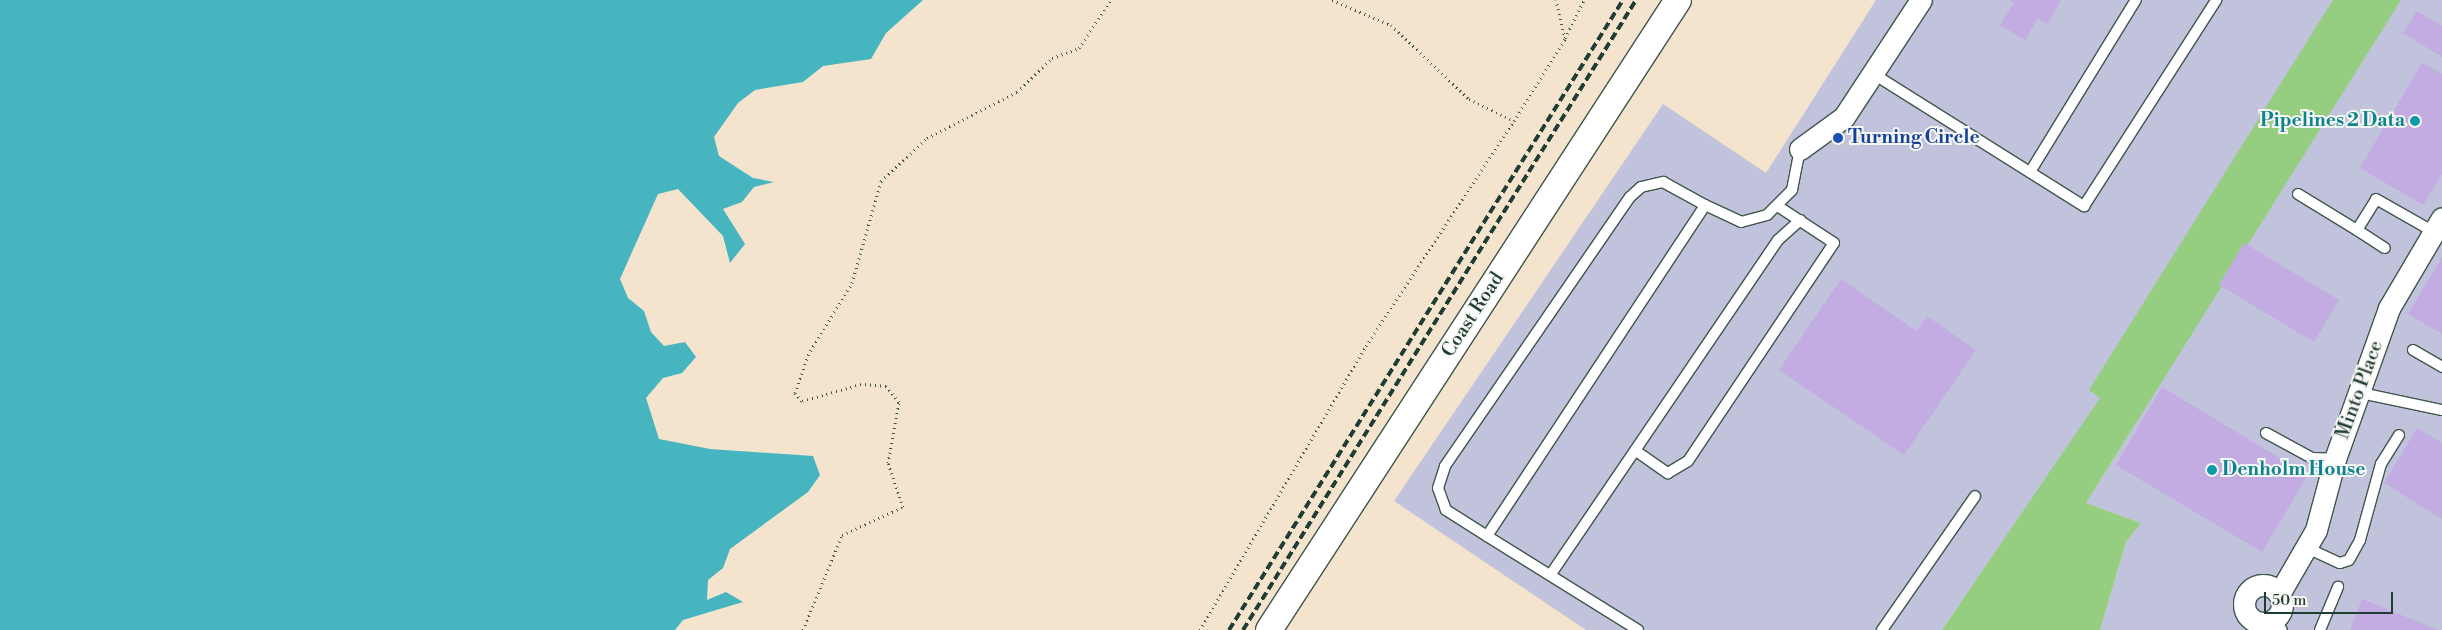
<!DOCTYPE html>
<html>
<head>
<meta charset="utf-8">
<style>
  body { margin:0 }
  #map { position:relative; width:2442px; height:630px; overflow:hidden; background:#f4e4ce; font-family:"Libre Bodoni",serif }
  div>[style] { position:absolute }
  .industrial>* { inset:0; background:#c1c2dc }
  .green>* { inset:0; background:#96ce81 }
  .water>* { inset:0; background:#46b5c0 }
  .building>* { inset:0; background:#c3ace1 }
  .path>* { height:3px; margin-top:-1.5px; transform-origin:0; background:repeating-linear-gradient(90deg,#3f564b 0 1px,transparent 0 5px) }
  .roads { filter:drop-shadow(1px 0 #3f564b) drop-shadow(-1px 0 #3f564b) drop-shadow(0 1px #3f564b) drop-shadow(0 -1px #3f564b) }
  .service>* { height:10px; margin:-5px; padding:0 5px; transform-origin:5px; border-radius:5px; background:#fff }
  .minor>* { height:21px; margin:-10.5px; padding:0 10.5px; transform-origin:10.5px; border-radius:10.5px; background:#fff }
  .minor>.ring { margin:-10.5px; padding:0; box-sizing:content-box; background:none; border:21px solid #fff; border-radius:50% }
  .tertiary>* { height:26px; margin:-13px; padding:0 13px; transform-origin:13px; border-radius:13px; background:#fff }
  .rail>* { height:4px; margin-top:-2px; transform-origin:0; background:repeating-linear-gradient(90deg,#1f3d34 0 8px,transparent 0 12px) }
  .dots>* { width:14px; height:14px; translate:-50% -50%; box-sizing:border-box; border:2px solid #f6f6f2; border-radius:50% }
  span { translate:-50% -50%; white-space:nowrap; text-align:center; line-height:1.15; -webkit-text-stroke:4px #f6f6f2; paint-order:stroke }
  .culture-label { font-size:19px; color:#0d838f; font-weight:700 }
  .right { translate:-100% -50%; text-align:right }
  .left { translate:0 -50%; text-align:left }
  .transit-label { font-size:19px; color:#164399; font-weight:700 }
  .street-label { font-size:19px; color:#1f3d34 }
  .scale { position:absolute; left:2264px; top:592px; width:129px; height:22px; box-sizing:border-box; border:2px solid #1f3d34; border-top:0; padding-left:6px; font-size:15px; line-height:18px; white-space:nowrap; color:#1f3d34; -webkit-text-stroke:4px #f6f6f2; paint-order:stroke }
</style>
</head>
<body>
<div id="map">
  <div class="industrial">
    <div style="clip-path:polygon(1876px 0,2442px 0,2442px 630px,2100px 630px,2126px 542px,2141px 523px,2086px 503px,2138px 420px,2101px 398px,1942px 630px,1586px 630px,1394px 501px,1663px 104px,1766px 173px)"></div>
  </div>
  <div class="green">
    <div style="clip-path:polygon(2333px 0,2401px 0,2086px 503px,2141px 523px,2126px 542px,2100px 630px,1942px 630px,2100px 398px,2089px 390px)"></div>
  </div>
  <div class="water">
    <div style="clip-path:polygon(0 0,923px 0,886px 33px,871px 59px,823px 66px,803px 82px,755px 90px,738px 103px,714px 137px,719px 156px,753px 178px,774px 182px,754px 187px,742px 202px,723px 209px,745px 244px,730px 263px,723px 236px,678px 189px,658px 194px,620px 279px,628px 298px,644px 311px,651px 332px,664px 346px,685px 342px,696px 357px,682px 373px,663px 378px,646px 398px,659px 439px,710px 449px,813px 456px,820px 475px,808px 492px,730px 549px,723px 568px,708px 580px,707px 600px,726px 592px,743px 602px,683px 620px,675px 630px,0 630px)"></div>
  </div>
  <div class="building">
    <div style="clip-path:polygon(2008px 0,2061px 0,2047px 24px,2038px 18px,2025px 40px,2000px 25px,2014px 3px)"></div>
    <div style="clip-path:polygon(2417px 11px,2442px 26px,2442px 57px,2403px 33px)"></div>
    <div style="clip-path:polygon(2422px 63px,2442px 74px,2442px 174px,2423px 205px,2360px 168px)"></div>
    <div style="clip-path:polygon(2244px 243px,2339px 300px,2314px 342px,2219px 285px)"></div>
    <div style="clip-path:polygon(2442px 257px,2442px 334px,2408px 314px)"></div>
    <div style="clip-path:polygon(1841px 279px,1916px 331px,1927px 316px,1976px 350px,1904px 455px,1779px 370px)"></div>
    <div style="clip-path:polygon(2162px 387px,2308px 475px,2262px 552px,2116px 465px)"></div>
    <div style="clip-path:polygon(2417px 428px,2442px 443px,2442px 519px,2384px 483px)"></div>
    <div style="clip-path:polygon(2362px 599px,2438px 630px,2350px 630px)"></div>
  </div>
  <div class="path">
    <div style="left:1332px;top:0;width:64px;rotate:23deg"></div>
    <div style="left:1391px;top:25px;width:108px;rotate:43.5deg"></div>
    <div style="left:1469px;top:99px;width:50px;rotate:26.1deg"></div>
    <div style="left:1514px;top:121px;width:97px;rotate:-58.1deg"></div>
    <div style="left:1565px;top:39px;width:40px;rotate:-103deg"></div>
    <div style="left:1565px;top:38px;width:42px;rotate:-63.4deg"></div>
    <div style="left:803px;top:630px;width:103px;rotate:-67.7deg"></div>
    <div style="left:842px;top:535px;width:67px;rotate:-24.7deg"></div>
    <div style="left:903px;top:507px;width:46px;rotate:-108.8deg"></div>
    <div style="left:888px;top:463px;width:62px;rotate:-79.8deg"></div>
    <div style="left:899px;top:402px;width:21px;rotate:-129deg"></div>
    <div style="left:886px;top:386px;width:25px;rotate:-175deg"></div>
    <div style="left:861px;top:384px;width:61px;rotate:163.9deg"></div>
    <div style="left:802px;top:401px;width:11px;rotate:-131deg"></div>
    <div style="left:795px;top:393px;width:40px;rotate:-71.1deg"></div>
    <div style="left:808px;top:355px;width:84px;rotate:-58.6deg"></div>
    <div style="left:852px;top:283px;width:106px;rotate:-74.1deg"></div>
    <div style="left:881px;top:181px;width:63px;rotate:-43.1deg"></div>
    <div style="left:927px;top:138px;width:101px;rotate:-27.1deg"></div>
    <div style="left:1017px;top:92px;width:49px;rotate:-44.2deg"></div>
    <div style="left:1052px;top:58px;width:29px;rotate:-20deg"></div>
    <div style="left:1079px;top:48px;width:58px;rotate:-56.3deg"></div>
    <div style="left:1200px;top:630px;width:329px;rotate:-59.7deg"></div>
    <div style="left:1366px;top:346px;width:269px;rotate:-56.7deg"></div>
  </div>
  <div class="roads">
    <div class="service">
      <div style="left:1875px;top:75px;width:247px;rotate:32.1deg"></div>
      <div style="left:2084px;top:206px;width:245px;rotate:-57.3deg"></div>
      <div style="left:2030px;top:172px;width:202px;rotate:-58.4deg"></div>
      <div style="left:2298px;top:194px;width:69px;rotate:31.4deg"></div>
      <div style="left:2357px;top:230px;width:36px;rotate:-58deg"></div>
      <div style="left:2376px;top:199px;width:67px;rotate:29.6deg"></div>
      <div style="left:2357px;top:230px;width:33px;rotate:33deg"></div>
      <div style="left:2413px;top:350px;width:34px;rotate:30deg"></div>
      <div style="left:2361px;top:393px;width:83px;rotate:11.9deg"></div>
      <div style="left:2266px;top:433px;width:52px;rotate:28.5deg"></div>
      <div style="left:2312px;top:458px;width:23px;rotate:2deg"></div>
      <div style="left:1636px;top:451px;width:39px;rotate:35deg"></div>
      <div style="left:1668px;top:473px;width:23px;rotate:-31deg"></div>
      <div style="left:1688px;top:461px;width:262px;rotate:-56.2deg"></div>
      <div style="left:1834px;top:243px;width:66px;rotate:-146.8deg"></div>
      <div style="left:1487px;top:536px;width:49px;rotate:-147.6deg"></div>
      <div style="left:1446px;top:510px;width:23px;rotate:-110deg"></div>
      <div style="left:1438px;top:488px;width:23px;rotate:-72deg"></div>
      <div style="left:1445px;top:466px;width:326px;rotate:-55.5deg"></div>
      <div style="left:1630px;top:197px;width:15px;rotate:-42deg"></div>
      <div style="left:1641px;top:187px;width:23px;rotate:-13deg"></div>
      <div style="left:1663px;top:182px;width:48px;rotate:28.7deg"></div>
      <div style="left:2305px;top:547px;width:38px;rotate:25deg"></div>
      <div style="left:2340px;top:563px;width:9px;rotate:-18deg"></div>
      <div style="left:2349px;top:560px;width:23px;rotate:-61deg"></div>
      <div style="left:2360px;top:540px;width:79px;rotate:-74.6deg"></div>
      <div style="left:2381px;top:464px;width:34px;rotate:-58deg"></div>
      <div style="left:1551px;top:574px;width:404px;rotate:-55.8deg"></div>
      <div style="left:1778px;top:240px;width:30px;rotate:-42deg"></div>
      <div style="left:2273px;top:620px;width:13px;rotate:48deg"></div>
      <div style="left:1638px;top:630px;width:178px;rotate:-148.1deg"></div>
      <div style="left:1487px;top:536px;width:396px;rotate:-56.6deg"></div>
      <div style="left:1705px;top:205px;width:40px;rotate:25deg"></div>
      <div style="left:1741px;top:222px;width:27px;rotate:-15deg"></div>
      <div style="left:1767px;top:215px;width:35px;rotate:-45deg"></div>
      <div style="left:1792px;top:190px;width:42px;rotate:-79deg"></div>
      <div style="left:1882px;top:630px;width:163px;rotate:-55.2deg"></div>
      <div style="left:2320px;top:630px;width:47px;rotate:-67.3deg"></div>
    </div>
    <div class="minor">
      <div style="left:1800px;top:149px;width:54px;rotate:-36deg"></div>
      <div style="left:1844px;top:117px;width:140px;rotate:-56.7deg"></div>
      <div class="ring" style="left:2244px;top:585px;width:17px;height:17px"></div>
      <div style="left:2279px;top:594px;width:74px;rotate:-60deg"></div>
      <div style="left:2316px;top:530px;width:73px;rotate:-75deg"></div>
      <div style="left:2335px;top:459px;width:160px;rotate:-70.3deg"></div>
      <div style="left:2389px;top:308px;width:104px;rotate:-59.5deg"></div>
    </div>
    <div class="tertiary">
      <div style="left:1269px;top:630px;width:751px;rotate:-57.01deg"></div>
    </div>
  </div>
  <div class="rail">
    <div style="left:1229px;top:630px;width:743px;rotate:-57.98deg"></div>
    <div style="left:1243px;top:630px;width:743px;rotate:-58.04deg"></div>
  </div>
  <div class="dots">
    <div style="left:2415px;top:121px;background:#0f9aa8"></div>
    <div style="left:1838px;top:138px;background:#1a4fb4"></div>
    <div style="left:2212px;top:470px;background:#0f9aa8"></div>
  </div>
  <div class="culture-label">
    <span class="right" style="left:2405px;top:121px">Pipelines 2 Data</span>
    <span class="left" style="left:2222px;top:470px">Denholm House</span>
  </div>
  <div class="transit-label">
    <span class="left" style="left:1848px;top:138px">Turning Circle</span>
  </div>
  <div class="street-label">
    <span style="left:1473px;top:315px;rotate:-57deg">Coast Road</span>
    <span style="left:2360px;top:390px;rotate:-70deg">Minto Place</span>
  </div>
  <div class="scale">50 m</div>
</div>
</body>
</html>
